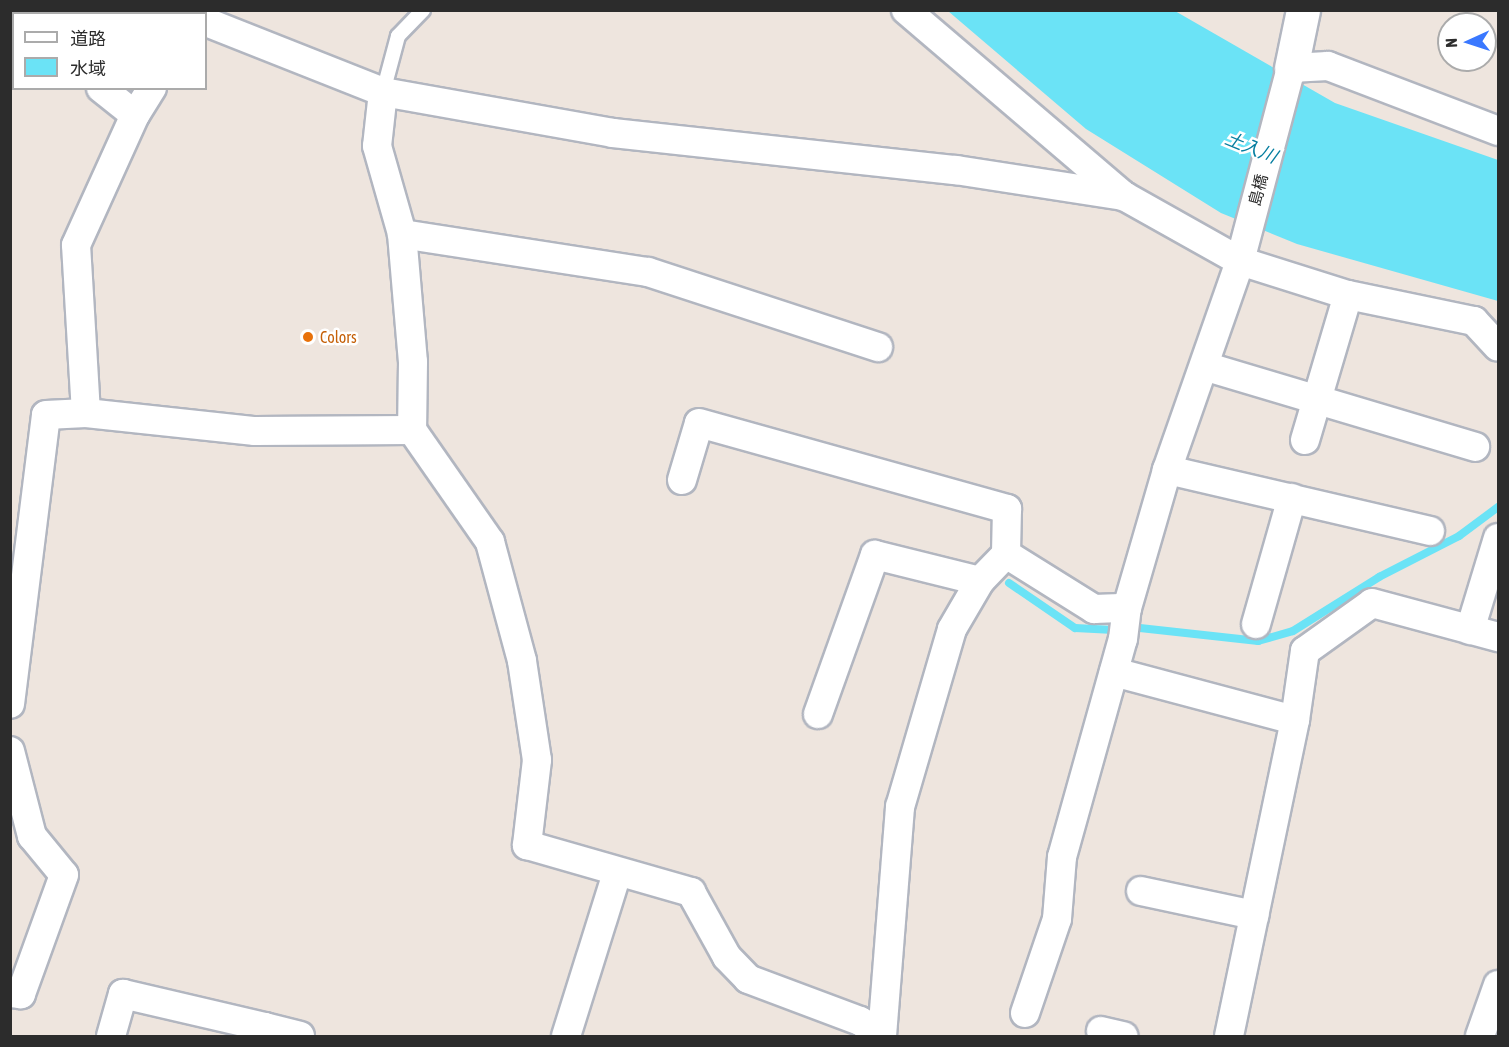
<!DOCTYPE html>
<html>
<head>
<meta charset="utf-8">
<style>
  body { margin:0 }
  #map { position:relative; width:1509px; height:1047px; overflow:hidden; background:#eee5de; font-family:"Asap Condensed","Noto Sans JP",sans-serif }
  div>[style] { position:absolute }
  .water>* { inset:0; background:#6be3f6 }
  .stream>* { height:8px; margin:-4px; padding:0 4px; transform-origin:4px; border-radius:4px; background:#6be3f6 }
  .roads { filter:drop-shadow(2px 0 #b2b6c0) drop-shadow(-2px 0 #b2b6c0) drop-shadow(0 2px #b2b6c0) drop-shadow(0 -2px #b2b6c0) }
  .service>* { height:14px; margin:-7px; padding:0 7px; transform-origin:7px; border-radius:7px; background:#fff }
  .minor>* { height:28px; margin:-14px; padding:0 14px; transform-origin:14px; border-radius:14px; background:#fff }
  .tertiary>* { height:33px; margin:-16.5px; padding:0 16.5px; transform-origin:16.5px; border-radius:16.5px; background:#fff }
  .dots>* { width:16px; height:16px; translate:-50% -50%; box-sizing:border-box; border:3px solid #fff; border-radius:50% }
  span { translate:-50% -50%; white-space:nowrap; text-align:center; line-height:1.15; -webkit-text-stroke:5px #fff; paint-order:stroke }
  .street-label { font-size:16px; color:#2c2c2c }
  .food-label { font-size:16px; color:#c56008 }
  .left { translate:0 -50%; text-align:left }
  .water-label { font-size:18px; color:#067ea0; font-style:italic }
  .frame { position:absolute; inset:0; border:12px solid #2c2c2c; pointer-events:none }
  .legend { position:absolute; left:12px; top:12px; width:195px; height:78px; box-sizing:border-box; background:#fff; border:2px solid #ababab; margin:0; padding:8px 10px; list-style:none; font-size:18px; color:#2c2c2c }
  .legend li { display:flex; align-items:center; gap:12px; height:30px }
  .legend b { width:30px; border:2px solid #ababab }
  .north { position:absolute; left:1437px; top:12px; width:60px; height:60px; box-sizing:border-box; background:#fff; border:2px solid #ababab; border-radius:50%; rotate:267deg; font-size:16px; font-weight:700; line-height:24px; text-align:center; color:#2c2c2c }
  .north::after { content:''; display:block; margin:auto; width:21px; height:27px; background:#3a78ff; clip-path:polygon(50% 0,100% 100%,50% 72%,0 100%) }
</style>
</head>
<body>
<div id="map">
  <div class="water">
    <div style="clip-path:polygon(948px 11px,1175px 11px,1335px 103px,1498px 160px,1498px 301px,1297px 244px,1221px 213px,1086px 129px)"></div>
  </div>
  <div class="stream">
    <div style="left:1009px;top:583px;width:80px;rotate:34.3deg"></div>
    <div style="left:1075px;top:628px;width:34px;rotate:3deg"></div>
    <div style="left:1140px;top:628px;width:119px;rotate:6.3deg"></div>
    <div style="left:1258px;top:641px;width:36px;rotate:-16deg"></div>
    <div style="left:1293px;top:631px;width:102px;rotate:-32.1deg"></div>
    <div style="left:1379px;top:577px;width:90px;rotate:-27.1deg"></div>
    <div style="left:1459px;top:536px;width:49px;rotate:-36.6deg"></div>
  </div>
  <div class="roads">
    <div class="service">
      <div style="left:383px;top:92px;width:58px;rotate:-75deg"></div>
      <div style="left:398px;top:36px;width:36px;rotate:-46deg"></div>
    </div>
    <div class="minor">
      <div style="left:14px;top:10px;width:4px;rotate:63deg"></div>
      <div style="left:158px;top:10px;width:15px;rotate:16deg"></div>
      <div style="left:906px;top:10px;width:287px;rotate:40.5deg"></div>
      <div style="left:206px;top:22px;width:190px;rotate:21.6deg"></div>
      <div style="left:383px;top:92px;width:234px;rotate:10.1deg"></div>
      <div style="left:613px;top:133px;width:345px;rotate:6.2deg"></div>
      <div style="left:956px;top:170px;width:170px;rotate:8.8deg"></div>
      <div style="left:1124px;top:196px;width:133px;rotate:29.3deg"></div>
      <div style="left:1240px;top:261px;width:113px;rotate:17.5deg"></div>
      <div style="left:1348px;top:295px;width:129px;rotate:11.7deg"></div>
      <div style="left:1474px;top:321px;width:35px;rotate:47deg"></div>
      <div style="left:101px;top:88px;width:43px;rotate:38.5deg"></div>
      <div style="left:383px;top:92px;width:54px;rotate:96.3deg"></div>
      <div style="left:377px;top:146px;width:91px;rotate:74.1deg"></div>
      <div style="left:402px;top:234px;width:128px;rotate:85.1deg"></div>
      <div style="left:413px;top:362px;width:68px;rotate:90.8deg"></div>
      <div style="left:412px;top:430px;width:136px;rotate:55.1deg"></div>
      <div style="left:490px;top:542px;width:123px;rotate:74.9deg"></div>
      <div style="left:522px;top:661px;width:100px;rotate:81.4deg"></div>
      <div style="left:537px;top:760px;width:86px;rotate:96.7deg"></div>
      <div style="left:527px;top:845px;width:171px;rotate:16deg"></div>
      <div style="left:691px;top:892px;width:74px;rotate:61deg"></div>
      <div style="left:727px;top:957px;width:30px;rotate:46deg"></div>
      <div style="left:748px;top:979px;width:120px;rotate:20.6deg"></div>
      <div style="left:860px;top:1021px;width:25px;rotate:34deg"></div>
      <div style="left:402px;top:234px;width:249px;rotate:8.8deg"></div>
      <div style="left:648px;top:272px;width:242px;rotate:18.1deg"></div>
      <div style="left:1204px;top:366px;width:283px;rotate:16.6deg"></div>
      <div style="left:86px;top:413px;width:168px;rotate:-93.4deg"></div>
      <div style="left:76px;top:245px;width:143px;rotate:-65.6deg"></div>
      <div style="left:135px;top:115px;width:32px;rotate:-58deg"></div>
      <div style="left:1305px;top:440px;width:151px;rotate:-73.5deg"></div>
      <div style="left:682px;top:480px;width:59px;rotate:-73.4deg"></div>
      <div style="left:699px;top:423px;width:320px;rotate:15.6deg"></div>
      <div style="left:1007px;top:509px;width:45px;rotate:91.3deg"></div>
      <div style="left:1006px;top:554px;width:104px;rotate:32deg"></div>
      <div style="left:1094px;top:609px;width:33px;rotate:-2deg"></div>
      <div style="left:1127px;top:608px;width:144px;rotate:-73.8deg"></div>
      <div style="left:1430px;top:531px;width:270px;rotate:-166.9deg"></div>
      <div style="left:1167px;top:470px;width:221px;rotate:-70.7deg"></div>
      <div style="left:1240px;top:261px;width:200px;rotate:-75.2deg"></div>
      <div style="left:1291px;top:68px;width:37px;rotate:-3deg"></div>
      <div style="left:1328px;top:66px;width:182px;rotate:20.9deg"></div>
      <div style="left:1256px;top:624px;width:131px;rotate:-74.1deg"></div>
      <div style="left:1470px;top:630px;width:96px;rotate:-73.1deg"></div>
      <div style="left:1114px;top:672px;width:187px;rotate:14.9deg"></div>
      <div style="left:10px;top:704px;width:291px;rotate:-82.9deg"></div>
      <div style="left:46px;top:415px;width:40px;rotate:-2.9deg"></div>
      <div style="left:86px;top:413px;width:170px;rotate:6.1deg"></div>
      <div style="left:255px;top:431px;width:157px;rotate:-0.4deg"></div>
      <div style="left:818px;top:714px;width:169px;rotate:-70.3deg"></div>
      <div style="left:875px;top:555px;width:108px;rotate:13.9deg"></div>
      <div style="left:10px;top:751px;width:88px;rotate:75.5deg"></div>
      <div style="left:32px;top:836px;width:50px;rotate:50.6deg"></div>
      <div style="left:64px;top:875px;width:127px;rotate:109.9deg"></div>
      <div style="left:21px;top:994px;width:11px;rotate:-175deg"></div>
      <div style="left:1141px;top:891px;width:116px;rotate:12deg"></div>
      <div style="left:1025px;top:1013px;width:99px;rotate:-71.2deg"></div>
      <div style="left:1057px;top:919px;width:62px;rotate:-85.4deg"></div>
      <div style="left:1062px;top:857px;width:226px;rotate:-74.4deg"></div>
      <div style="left:1123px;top:639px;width:31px;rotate:-83deg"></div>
      <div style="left:1101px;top:1031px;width:23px;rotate:13deg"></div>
      <div style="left:111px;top:1036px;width:44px;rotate:-74.1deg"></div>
      <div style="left:123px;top:994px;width:146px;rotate:13.1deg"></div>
      <div style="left:263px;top:1036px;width:9px;rotate:-77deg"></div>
      <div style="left:265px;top:1027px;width:36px;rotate:14deg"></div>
      <div style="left:566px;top:1036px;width:171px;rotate:-72.6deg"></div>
      <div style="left:882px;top:1036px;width:230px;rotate:-85.5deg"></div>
      <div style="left:900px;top:807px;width:185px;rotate:-73.7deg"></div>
      <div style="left:952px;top:629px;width:56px;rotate:-59.7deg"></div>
      <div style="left:980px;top:581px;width:37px;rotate:-46deg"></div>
      <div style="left:1229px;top:1036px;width:323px;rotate:-78.2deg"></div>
      <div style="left:1295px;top:720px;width:70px;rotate:-81.8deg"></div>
      <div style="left:1305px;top:651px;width:82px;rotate:-35.6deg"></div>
      <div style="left:1372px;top:603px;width:131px;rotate:15.1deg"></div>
      <div style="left:1480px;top:1036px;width:54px;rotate:-70.6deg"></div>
    </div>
    <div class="tertiary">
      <div style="left:1291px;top:68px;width:59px;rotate:-78.3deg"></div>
    </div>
  </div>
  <div class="dots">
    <div style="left:308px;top:337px;background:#e8710a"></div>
  </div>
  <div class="street-label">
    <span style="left:1258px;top:190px;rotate:-75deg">島橋</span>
  </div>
  <div class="food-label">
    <span class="left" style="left:320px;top:337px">Colors</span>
  </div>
  <div class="water-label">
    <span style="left:1251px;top:148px;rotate:22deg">土入川</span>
  </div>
  <div class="frame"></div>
  <ul class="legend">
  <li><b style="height:8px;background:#fff"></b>道路</li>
  <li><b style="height:16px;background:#6be3f6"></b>水域</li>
  </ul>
  <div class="north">N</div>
</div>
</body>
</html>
